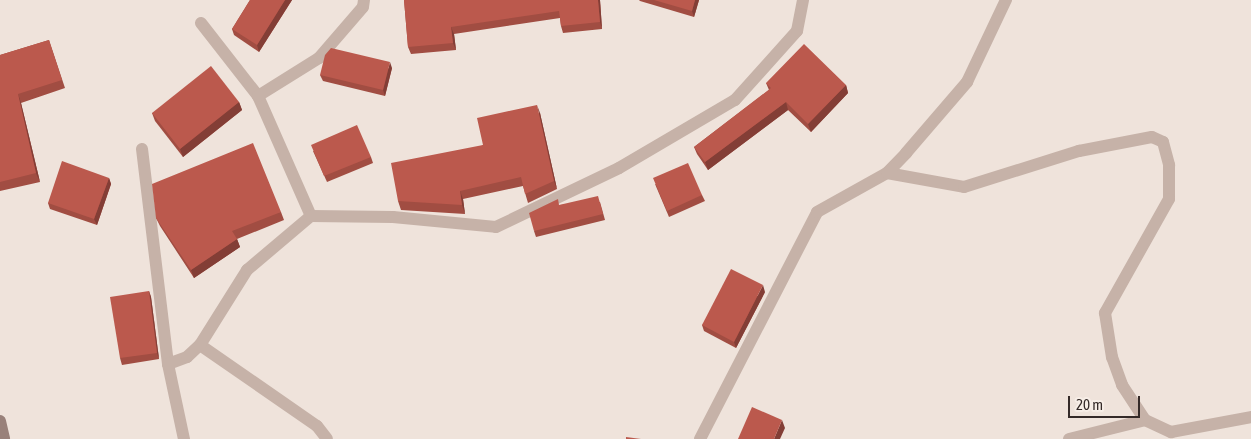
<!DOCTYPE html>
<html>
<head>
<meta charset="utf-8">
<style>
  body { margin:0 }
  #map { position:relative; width:1251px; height:439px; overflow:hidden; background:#efe3db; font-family:"Asap Condensed",sans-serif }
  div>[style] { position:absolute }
  .street>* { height:12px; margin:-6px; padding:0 6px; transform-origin:6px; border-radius:6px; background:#c6b2a8 }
  .secondary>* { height:12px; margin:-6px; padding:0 6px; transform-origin:6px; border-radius:6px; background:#99817a }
  .wall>* { inset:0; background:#a14d42 }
  .shaded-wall>* { inset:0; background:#833e36 }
  .building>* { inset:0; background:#bb594d }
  span { translate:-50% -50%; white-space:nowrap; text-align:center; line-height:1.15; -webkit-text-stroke:4px #f7eee7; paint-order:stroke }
  .scale { position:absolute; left:1068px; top:396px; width:72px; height:22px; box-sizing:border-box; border:2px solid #342a28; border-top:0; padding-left:6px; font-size:15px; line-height:18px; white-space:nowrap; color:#342a28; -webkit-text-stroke:4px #f7eee7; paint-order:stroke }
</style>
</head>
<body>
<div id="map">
  <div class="street">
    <div style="left:201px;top:23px;width:93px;rotate:52deg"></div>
    <div style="left:258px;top:96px;width:131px;rotate:66.2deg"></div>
    <div style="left:258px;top:96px;width:72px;rotate:-31.9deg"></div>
    <div style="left:319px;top:58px;width:67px;rotate:-49.2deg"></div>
    <div style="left:363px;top:7px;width:7px;rotate:-82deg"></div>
    <div style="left:142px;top:149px;width:217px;rotate:83.1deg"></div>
    <div style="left:168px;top:364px;width:77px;rotate:78deg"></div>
    <div style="left:887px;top:173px;width:78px;rotate:10.3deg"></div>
    <div style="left:964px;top:187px;width:121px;rotate:-17.4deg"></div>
    <div style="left:1079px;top:151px;width:74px;rotate:-10.9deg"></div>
    <div style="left:1152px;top:137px;width:12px;rotate:24deg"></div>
    <div style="left:1163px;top:142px;width:24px;rotate:75deg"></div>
    <div style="left:1169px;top:165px;width:34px;rotate:90deg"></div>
    <div style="left:1169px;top:199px;width:131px;rotate:119.3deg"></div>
    <div style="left:1105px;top:313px;width:45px;rotate:81deg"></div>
    <div style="left:1112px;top:357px;width:30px;rotate:70deg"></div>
    <div style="left:1122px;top:385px;width:42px;rotate:56.7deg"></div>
    <div style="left:1145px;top:420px;width:29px;rotate:25deg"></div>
    <div style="left:1171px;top:432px;width:81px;rotate:-10.6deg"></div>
    <div style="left:200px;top:345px;width:142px;rotate:34.7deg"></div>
    <div style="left:317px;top:426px;width:16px;rotate:52deg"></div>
    <div style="left:168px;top:364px;width:20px;rotate:-20deg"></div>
    <div style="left:187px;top:357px;width:18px;rotate:-43deg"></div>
    <div style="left:200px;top:345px;width:89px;rotate:-57.9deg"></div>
    <div style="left:247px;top:270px;width:84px;rotate:-40.2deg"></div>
    <div style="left:311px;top:216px;width:82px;rotate:0.7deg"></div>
    <div style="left:393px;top:217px;width:103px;rotate:5.5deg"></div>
    <div style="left:496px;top:227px;width:136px;rotate:-25.6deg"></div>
    <div style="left:619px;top:168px;width:134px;rotate:-30.4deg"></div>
    <div style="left:735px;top:100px;width:93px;rotate:-48.1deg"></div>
    <div style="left:797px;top:31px;width:32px;rotate:-79deg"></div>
    <div style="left:700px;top:439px;width:255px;rotate:-62.7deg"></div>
    <div style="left:817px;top:212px;width:80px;rotate:-29.1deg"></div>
    <div style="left:887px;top:173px;width:28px;rotate:-46deg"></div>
    <div style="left:906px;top:153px;width:94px;rotate:-49.3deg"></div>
    <div style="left:967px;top:82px;width:91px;rotate:-64.6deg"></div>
    <div style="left:1069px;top:439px;width:78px;rotate:-14deg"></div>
  </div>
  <div class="secondary">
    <div style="left:0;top:421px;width:18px;rotate:77deg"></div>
  </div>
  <div class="wall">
    <div style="clip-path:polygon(250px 0,292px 0,259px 52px,234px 35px,232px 29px)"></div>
    <div style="clip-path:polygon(404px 0,600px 0,602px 29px,563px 33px,561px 26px,560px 18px,454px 34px,456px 50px,411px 54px,408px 47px)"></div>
    <div style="clip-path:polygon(639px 0,699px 0,694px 17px,640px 1px)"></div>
    <div style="clip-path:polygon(49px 40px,65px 88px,21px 103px,40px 182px,0 191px,0 55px)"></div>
    <div style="clip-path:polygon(392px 68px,385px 96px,323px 81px,320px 75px)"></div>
    <div style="clip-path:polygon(766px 83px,846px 85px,848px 93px,811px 132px,788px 110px,708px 170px,697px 154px,694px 147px,769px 90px)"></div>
    <div style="clip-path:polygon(239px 102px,242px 110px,183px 157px,155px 121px,152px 113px)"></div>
    <div style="clip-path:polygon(540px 113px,557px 189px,528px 203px,523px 186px,463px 199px,465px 214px,401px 210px,398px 201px,483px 145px)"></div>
    <div style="clip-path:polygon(313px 151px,371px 157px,373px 163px,327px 182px)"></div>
    <div style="clip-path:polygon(109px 178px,111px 184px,97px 225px,50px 209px,48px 203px)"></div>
    <div style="clip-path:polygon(655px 184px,702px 195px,705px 201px,669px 217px)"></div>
    <div style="clip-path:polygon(600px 202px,605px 220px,536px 237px,534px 231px,560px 205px)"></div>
    <div style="clip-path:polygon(281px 212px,284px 220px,237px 239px,240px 247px,194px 278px,160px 226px,156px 218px)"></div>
    <div style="clip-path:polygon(149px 291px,151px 297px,159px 359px,122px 365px,120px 358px)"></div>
    <div style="clip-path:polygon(765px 292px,736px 348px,704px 331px,702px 325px)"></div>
  </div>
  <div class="shaded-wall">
    <div style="clip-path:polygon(285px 0,292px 0,259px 52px,257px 45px)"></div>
    <div style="clip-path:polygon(598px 0,600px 0,602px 29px,600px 22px)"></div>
    <div style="clip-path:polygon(695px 0,699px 0,694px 17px,692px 11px)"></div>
    <div style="clip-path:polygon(451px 27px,454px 34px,456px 50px,453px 43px)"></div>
    <div style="clip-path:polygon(390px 62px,392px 68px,385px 96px,383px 90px)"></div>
    <div style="clip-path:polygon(846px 85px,848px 93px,811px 132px,808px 124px)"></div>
    <div style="clip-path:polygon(18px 94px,21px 103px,40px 182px,36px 173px)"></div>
    <div style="clip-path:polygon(239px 102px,242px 110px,183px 157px,180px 149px)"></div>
    <div style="clip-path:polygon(786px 102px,788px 110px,708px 170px,705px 162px)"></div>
    <div style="clip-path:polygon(537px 105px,540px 113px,557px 189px,554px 181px)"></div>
    <div style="clip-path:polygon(109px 178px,111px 184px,97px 225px,94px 219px)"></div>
    <div style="clip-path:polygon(460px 191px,463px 199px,465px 214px,462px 205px)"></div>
    <div style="clip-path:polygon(237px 239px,240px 247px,194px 278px,191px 270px)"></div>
    <div style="clip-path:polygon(763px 285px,765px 292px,736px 348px,734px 342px)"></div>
    <div style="clip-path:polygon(149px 291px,151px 297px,159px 359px,157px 353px)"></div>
    <div style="clip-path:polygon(782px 420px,785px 428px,780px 439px,774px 439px)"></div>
  </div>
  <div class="building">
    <div style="clip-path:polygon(250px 0,285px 0,257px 45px,232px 29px)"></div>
    <div style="clip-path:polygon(404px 0,598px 0,600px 22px,561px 26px,559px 11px,451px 27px,453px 43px,408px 47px)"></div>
    <div style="clip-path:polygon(654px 0,695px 0,692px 11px)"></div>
    <div style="clip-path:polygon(49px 40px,62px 80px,18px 94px,36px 173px,0 182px,0 55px)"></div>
    <div style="clip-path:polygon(804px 44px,846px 85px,808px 124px,786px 102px,705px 162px,694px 147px,771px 88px,766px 83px)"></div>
    <div style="clip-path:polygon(331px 48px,390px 62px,383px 90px,320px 75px,325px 55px)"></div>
    <div style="clip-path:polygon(211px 66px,239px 102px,180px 149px,152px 113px)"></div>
    <div style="clip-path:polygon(537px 105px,554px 181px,525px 194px,521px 177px,460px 191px,462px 205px,398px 201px,391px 163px,483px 145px,477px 118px)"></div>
    <div style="clip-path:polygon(357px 125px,371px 157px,324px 176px,311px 145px)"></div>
    <div style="clip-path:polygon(253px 143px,281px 212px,232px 231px,237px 239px,191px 270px,156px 218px,152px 184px)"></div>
    <div style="clip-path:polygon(62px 161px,109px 178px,94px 219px,48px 203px)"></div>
    <div style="clip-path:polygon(688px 163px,702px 195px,667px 211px,653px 178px)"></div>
    <div style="clip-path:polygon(598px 196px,603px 214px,534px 231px,529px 213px,558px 199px,559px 205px)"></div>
    <div style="clip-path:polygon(731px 269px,763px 285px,734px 342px,702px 325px)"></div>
    <div style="clip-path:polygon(149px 291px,157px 353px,120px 358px,110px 297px)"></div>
    <div style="clip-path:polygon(752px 407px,782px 420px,774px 439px,738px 439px)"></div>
    <div style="clip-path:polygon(626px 437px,641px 439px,626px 439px)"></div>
  </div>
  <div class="scale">20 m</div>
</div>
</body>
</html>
